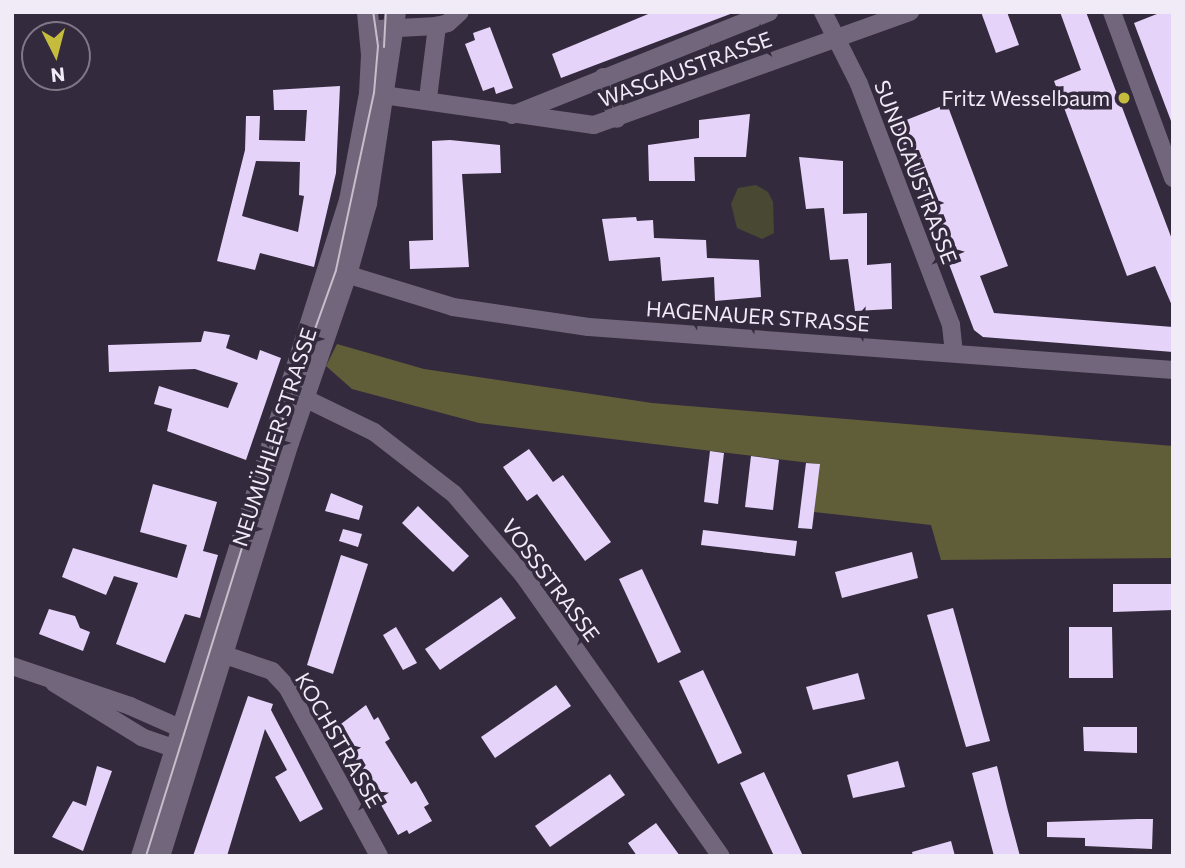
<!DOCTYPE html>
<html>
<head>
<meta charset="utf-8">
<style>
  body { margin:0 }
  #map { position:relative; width:1185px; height:868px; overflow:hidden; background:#342a3d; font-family:Commissioner,sans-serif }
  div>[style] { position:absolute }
  .green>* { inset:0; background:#494833 }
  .forest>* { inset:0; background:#605e38 }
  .building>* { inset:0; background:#e6d3f9 }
  .minor>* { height:18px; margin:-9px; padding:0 9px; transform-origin:9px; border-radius:9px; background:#71667b }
  .secondary>* { height:21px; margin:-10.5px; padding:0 10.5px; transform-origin:10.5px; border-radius:10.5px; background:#71667b }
  .tram>* { height:2px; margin:-1px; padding:0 1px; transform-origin:1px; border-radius:1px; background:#c5becc }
  .dots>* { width:19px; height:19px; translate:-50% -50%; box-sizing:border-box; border:4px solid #342a3d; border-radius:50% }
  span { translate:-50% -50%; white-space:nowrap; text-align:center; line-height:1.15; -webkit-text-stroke:7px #342a3d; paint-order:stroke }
  .street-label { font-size:21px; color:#f1eaf7 }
  .poi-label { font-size:21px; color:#f1eaf7 }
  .right { translate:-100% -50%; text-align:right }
  .frame { position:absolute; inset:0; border:14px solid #f1eaf7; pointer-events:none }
  .north { position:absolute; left:21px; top:21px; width:70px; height:70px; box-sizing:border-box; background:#342a3d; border:2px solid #807787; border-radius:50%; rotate:174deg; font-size:19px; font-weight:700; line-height:28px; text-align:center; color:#f1eaf7 }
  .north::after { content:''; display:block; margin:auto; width:24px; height:32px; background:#c5bc3d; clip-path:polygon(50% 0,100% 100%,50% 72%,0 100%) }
</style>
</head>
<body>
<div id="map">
  <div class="green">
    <div style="clip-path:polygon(756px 185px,768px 192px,773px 202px,774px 233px,762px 239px,737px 228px,731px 204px,738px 188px)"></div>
  </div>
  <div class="forest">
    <div style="clip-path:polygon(337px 344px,424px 369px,652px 403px,1173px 446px,1173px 558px,941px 560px,931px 525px,814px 512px,819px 464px,479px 423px,352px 389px,326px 366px)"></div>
  </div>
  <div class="building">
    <div style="clip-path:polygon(653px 12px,733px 13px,561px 78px,552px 54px)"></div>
    <div style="clip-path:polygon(981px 12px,1007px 12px,1019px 45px,996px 53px)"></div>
    <div style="clip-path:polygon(1060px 12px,1086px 12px,1173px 242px,1173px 308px,1155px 266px,1127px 276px,1054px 81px,1081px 70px)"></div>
    <div style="clip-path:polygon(1162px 12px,1173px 12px,1171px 121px,1134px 23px)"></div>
    <div style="clip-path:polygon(490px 27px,513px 88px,496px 94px,494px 87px,483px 91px,465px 44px,475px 40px,473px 33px)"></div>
    <div style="clip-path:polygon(evenodd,340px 86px,336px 173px,314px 267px,260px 253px,255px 270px,217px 261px,245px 150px,246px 116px,260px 116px,259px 140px,305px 141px,307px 110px,274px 110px,273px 90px,340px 86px,256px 161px,300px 162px,299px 195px,304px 196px,298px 232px,242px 216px,256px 161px)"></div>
    <div style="clip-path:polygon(947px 104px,1008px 266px,980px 276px,994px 313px,1173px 327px,1173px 352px,983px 337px,974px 330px,896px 124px)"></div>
    <div style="clip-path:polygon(750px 114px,746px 157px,694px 157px,695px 181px,649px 181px,648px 145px,699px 138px,699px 120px)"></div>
    <div style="clip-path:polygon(450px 140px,500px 145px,501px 173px,462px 174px,469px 267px,410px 269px,409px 241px,433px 240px,432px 141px)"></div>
    <div style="clip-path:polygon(799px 157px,843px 161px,843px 214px,867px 213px,867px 265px,891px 263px,892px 309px,855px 311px,848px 259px,830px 260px,824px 208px,806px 209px)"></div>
    <div style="clip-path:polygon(636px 217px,637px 221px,653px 220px,654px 238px,706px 240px,707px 258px,759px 260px,761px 297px,715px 301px,714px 277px,662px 281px,660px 257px,609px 261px,602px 219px)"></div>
    <div style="clip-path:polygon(204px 331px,230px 335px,226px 348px,257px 360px,260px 350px,281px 358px,246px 460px,167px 431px,172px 409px,154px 404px,159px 386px,228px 408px,238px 383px,195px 369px,109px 372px,108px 345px,201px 342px)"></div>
    <div style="clip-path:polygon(529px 449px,553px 482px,563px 475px,611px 542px,585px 561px,537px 494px,527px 501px,503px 467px)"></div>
    <div style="clip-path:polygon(710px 451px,724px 453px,718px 504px,704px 502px)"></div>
    <div style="clip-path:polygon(751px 456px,779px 460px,773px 510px,745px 507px)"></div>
    <div style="clip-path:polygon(806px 463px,820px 464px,812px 529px,798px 528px)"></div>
    <div style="clip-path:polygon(153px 484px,217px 502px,203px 551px,218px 555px,200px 618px,185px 614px,165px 663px,116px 644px,138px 583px,114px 576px,106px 595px,62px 577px,73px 548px,177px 578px,187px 545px,140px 532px)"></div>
    <div style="clip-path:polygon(331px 493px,363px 506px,359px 520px,325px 511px)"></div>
    <div style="clip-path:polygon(418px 506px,469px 556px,453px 572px,402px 523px)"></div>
    <div style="clip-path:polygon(343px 529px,362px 534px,358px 547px,339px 541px)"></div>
    <div style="clip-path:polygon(703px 530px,797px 541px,795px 556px,701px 545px)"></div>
    <div style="clip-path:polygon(912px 552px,918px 578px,842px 598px,835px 572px)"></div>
    <div style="clip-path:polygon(341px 555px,368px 564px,333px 674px,307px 665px)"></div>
    <div style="clip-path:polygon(642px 569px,681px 652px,658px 663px,619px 579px)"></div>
    <div style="clip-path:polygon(1113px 584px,1173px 584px,1173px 610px,1113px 612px)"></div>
    <div style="clip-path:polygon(501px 597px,516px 618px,440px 670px,425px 649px)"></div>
    <div style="clip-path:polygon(953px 608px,990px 741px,966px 747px,927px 615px)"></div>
    <div style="clip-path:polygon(49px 609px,75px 616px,80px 628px,90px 632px,83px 651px,39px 634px)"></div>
    <div style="clip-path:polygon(396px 627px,417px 663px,403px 670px,383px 635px)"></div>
    <div style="clip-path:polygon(1069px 627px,1112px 627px,1113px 678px,1069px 678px)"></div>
    <div style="clip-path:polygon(703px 670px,742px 753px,718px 764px,679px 681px)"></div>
    <div style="clip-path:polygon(858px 673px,865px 699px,813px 710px,806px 687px)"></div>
    <div style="clip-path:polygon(556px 685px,571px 706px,495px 758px,481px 737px)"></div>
    <div style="clip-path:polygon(248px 696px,273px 704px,271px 710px,323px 809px,300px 822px,275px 777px,287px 770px,265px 729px,227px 856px,193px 856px)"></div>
    <div style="clip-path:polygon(366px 705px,374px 720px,378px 717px,390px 739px,385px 742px,411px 784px,416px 781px,429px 804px,424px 807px,432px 821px,409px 834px,407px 830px,398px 835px,337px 727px)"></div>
    <div style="clip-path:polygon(1083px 727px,1137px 727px,1137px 753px,1084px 751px)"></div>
    <div style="clip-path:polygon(898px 761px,905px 787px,853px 798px,847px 775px)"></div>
    <div style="clip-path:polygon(97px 766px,112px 771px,83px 851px,52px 837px,73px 801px,86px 806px)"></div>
    <div style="clip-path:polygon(997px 766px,1008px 811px,1020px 856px,994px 856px,972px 773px)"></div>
    <div style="clip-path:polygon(764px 772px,783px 813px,803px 856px,774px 856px,740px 783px)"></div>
    <div style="clip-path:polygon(610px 774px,625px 795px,550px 847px,535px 826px)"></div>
    <div style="clip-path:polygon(1138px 819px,1153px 819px,1152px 849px,1085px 846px,1085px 838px,1047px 837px,1047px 822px)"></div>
    <div style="clip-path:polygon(656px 823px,680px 856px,637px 856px,628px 843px)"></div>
    <div style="clip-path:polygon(951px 841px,955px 856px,913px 856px,912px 852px)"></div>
  </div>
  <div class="minor">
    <div style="left:823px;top:12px;width:80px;rotate:63.4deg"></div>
    <div style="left:859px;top:84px;width:258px;rotate:69.1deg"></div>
    <div style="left:951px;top:325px;width:28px;rotate:84deg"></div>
    <div style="left:1112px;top:12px;width:177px;rotate:69.8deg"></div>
    <div style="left:379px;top:29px;width:58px;rotate:-3deg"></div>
    <div style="left:437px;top:26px;width:11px;rotate:-15deg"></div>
    <div style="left:448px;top:23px;width:16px;rotate:-43deg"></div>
    <div style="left:603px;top:77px;width:44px;rotate:71.6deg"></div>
    <div style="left:369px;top:93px;width:227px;rotate:8.1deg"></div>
    <div style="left:594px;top:125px;width:336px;rotate:-19.7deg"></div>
    <div style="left:428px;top:98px;width:73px;rotate:-82.9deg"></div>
    <div style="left:512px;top:115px;width:277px;rotate:-21.8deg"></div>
    <div style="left:346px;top:274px;width:112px;rotate:17.1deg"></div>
    <div style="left:453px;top:307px;width:137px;rotate:8.4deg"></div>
    <div style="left:589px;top:327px;width:586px;rotate:4.21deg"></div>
    <div style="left:292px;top:392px;width:91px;rotate:26deg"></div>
    <div style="left:374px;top:432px;width:101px;rotate:37.8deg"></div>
    <div style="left:454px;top:494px;width:108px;rotate:49.5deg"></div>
    <div style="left:524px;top:576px;width:342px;rotate:54.9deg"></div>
    <div style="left:210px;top:650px;width:65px;rotate:18.7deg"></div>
    <div style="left:272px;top:671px;width:22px;rotate:47deg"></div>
    <div style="left:287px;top:687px;width:192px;rotate:61.4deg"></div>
    <div style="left:12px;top:666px;width:125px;rotate:18.7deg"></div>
    <div style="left:130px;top:706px;width:57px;rotate:23.9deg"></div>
    <div style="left:182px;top:729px;width:20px;rotate:49deg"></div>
    <div style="left:195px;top:744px;width:20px;rotate:165deg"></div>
    <div style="left:176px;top:749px;width:36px;rotate:-161deg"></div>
    <div style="left:142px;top:737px;width:103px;rotate:-148.5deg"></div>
  </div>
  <div class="secondary">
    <div style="left:141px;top:856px;width:688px;rotate:-72.41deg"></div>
    <div style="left:349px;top:200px;width:109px;rotate:-79.4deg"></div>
    <div style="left:369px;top:93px;width:39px;rotate:-87deg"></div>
    <div style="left:371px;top:54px;width:42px;rotate:-95.4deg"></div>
    <div style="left:159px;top:856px;width:434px;rotate:-72.7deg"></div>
    <div style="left:288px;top:442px;width:178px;rotate:-71deg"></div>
    <div style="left:346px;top:274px;width:74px;rotate:-74.3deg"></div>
    <div style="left:366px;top:203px;width:193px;rotate:-81.4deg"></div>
  </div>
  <div class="tram">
    <div style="left:384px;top:47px;width:35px;rotate:-87deg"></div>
    <div style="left:146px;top:856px;width:438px;rotate:-72.7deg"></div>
    <div style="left:276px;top:438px;width:178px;rotate:-70.3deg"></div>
    <div style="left:336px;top:270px;width:181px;rotate:-77.9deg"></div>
    <div style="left:374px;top:93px;width:47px;rotate:-85.1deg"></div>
    <div style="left:378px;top:46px;width:34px;rotate:-98deg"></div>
  </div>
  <div class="dots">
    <div style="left:1124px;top:98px;background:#c5bc3d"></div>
  </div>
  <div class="street-label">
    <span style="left:685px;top:69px;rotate:-20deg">WASGAUSTRASSE</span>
    <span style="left:916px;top:172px;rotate:69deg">SUNDGAUSTRASSE</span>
    <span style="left:758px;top:316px;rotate:4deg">HAGENAUER STRASSE</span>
    <span style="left:274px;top:437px;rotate:-72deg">NEUMÜHLER STRASSE</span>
    <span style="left:551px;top:580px;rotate:53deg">VOSSSTRASSE</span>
    <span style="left:339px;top:740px;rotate:60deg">KOCHSTRASSE</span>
  </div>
  <div class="poi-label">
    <span class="right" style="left:1110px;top:98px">Fritz Wesselbaum</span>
  </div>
  <div class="frame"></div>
  <div class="north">N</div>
</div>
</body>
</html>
